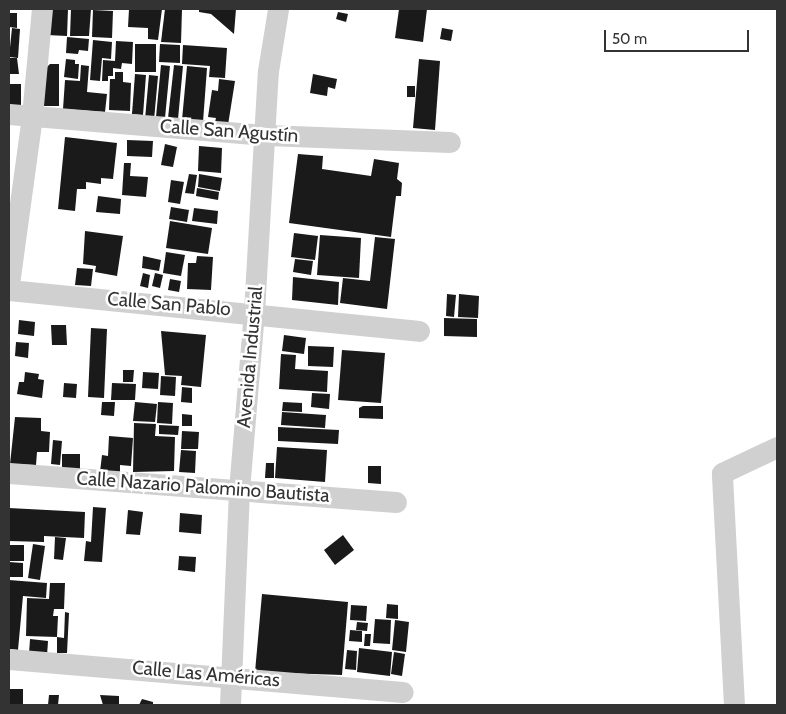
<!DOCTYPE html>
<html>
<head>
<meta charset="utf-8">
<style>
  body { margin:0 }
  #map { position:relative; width:786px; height:714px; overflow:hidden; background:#fff; font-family:Cabin,sans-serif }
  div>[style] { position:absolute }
  .building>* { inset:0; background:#1a1a1a }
  .minor>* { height:21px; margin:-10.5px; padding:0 10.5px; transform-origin:10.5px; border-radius:10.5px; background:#d0d0d0 }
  span { translate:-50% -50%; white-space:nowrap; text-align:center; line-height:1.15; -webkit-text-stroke:5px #fff; paint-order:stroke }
  .street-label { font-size:19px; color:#333 }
  .frame { position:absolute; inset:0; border:10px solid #333; pointer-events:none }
  .scale { position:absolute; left:604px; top:30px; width:145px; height:22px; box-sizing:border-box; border:2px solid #333; border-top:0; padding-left:6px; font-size:15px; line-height:18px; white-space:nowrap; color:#333; -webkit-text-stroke:4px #fff; paint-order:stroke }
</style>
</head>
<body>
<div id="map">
  <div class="building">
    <div style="clip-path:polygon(48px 9px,68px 9px,67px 36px,47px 35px)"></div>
    <div style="clip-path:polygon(71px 9px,91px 9px,89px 36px,70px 36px)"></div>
    <div style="clip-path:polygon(129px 9px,162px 9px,158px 40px,148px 39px,148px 28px,128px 27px)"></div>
    <div style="clip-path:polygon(165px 9px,182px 9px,181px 43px,161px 42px)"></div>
    <div style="clip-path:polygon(199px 9px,236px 9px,234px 34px,211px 14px,199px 12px)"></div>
    <div style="clip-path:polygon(399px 9px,427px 9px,423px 42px,395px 38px)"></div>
    <div style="clip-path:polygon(93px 10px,113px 11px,112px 38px,92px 37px)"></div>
    <div style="clip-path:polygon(338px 12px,348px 14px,346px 22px,336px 19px)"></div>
    <div style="clip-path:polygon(9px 13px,17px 13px,17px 28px,9px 27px)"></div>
    <div style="clip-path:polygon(12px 28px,20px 29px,18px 58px,9px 57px)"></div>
    <div style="clip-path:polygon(442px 28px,453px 30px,451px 41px,440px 39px)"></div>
    <div style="clip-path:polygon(67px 37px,89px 39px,88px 51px,79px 50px,78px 54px,66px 53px)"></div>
    <div style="clip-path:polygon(93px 40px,112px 42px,111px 59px,102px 58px,100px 81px,90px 80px)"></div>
    <div style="clip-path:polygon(116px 41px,133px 42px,132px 64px,122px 63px,121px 69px,113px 68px,113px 76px,108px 76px,108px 81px,102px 81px,103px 60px,115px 61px)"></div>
    <div style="clip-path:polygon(135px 44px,156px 44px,156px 72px,135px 72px)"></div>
    <div style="clip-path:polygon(160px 44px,180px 45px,180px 63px,159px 62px)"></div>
    <div style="clip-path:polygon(183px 45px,227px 48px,225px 78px,209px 77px,210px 66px,182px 64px)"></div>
    <div style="clip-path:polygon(9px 58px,17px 58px,19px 74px,9px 74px)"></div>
    <div style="clip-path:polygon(66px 59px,75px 60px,75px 64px,79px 64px,78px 79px,64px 77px)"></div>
    <div style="clip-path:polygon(419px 59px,440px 61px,435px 130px,413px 128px)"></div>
    <div style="clip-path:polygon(50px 64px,59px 64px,59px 106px,44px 106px,44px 70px)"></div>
    <div style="clip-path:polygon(81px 65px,89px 66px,87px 92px,107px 94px,105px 112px,63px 109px,65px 80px,80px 81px)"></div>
    <div style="clip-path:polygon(161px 65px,170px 66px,165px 118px,156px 117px)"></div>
    <div style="clip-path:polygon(174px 65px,183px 66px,178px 119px,168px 118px)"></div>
    <div style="clip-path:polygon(187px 66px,207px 68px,203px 122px,182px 120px)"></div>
    <div style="clip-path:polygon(115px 72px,123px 72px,123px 82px,131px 83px,130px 111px,109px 110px,110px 79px,115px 79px)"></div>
    <div style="clip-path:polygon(135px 74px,146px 75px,143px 115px,132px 114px)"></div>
    <div style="clip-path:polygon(313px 74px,337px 79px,335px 89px,328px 87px,327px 96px,310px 93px)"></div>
    <div style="clip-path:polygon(149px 75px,158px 76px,154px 120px,145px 119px)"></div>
    <div style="clip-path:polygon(219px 79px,235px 81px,228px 125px,215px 122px,216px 118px,208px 117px,212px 90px,218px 91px)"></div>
    <div style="clip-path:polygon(9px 84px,21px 84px,21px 107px,9px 106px)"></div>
    <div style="clip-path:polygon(407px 86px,415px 86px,415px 97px,407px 97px)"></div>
    <div style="clip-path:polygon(65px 137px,117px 143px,113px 179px,101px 178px,101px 184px,86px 182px,86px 189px,77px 189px,75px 211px,58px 209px)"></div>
    <div style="clip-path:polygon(127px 140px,153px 141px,152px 157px,127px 156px)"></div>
    <div style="clip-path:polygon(165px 144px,177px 147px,173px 167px,161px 165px)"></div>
    <div style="clip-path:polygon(199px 146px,222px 148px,221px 173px,198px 171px)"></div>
    <div style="clip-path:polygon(298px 154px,323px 156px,322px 169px,371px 176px,374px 159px,399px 163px,397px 179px,402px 183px,401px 196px,396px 196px,391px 237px,289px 223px)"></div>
    <div style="clip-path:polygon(124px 163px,131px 163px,130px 176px,148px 177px,146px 197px,122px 195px)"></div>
    <div style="clip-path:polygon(189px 174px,197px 175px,194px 194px,185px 193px)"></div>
    <div style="clip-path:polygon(199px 174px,222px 178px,220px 191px,198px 187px)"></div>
    <div style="clip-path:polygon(171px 180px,184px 182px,180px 204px,168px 202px)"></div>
    <div style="clip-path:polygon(197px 188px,219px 192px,218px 200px,196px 196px)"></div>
    <div style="clip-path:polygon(98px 196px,121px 199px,120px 214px,96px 212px)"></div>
    <div style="clip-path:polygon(171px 207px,189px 210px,187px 222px,169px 219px)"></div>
    <div style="clip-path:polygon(194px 208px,218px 211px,217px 224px,192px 221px)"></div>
    <div style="clip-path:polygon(170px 221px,212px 228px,208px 254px,166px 248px)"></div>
    <div style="clip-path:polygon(85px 231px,123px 236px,117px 276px,95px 272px,96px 266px,83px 264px)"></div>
    <div style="clip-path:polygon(294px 233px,318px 236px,315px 260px,291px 257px)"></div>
    <div style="clip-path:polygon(320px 235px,361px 238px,359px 278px,317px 275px)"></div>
    <div style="clip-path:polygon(375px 237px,395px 239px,387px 309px,340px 303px,343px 278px,370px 281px)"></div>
    <div style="clip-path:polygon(166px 252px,185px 255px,181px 276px,163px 273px)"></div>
    <div style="clip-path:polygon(143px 256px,161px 260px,159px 271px,142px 268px)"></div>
    <div style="clip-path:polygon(197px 256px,213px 257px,211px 290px,187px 289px,188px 263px,196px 263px)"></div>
    <div style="clip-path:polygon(295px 259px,313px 261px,311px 275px,293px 272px)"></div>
    <div style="clip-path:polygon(77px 268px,93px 269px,91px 286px,75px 285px)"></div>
    <div style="clip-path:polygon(143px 273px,150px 275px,148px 288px,140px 286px)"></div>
    <div style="clip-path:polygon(155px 273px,163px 275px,160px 288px,152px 286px)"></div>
    <div style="clip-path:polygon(293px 277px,339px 282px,338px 305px,292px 300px)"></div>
    <div style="clip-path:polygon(170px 279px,181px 281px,179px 292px,168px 290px)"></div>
    <div style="clip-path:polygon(447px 294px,456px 295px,454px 317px,446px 316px)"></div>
    <div style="clip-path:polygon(459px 294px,479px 296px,478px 318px,458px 317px)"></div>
    <div style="clip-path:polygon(444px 318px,477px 319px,477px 337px,444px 336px)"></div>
    <div style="clip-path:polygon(19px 320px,35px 322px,34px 336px,18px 334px)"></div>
    <div style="clip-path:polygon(51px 325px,66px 325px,67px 345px,52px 345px)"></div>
    <div style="clip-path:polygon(91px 328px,107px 329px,104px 398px,88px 397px)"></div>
    <div style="clip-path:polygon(161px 331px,206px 335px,201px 387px,181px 385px,182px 376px,165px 375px)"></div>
    <div style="clip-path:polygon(284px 335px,306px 338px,304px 354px,282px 351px)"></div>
    <div style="clip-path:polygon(16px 342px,29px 343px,28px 358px,15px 356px)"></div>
    <div style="clip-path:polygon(308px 346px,334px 347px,333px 367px,308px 366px)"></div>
    <div style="clip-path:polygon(342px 350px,385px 353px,381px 403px,338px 400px)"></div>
    <div style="clip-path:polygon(281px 354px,296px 355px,295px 369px,328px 371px,327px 392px,279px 389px)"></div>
    <div style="clip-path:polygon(123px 370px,134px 370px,133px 382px,123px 382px)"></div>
    <div style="clip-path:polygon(25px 372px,39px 374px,38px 379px,44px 380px,42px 398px,17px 394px,19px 382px,24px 382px)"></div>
    <div style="clip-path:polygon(143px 372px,159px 373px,158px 389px,142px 388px)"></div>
    <div style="clip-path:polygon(161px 376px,176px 377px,175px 396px,160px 395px)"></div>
    <div style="clip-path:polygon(64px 383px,77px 384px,76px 398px,63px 397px)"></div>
    <div style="clip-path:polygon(112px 383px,136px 384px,135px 400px,111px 400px)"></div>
    <div style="clip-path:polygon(182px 387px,192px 388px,192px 403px,181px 402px)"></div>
    <div style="clip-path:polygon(312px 393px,330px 394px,329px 409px,311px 407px)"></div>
    <div style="clip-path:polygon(102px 402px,115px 402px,114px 416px,101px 415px)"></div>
    <div style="clip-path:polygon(135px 402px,157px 404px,155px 422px,133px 421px)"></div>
    <div style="clip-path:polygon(158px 402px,173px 403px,172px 424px,157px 423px)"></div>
    <div style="clip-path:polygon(283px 402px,302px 403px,302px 412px,282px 411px)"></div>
    <div style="clip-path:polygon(363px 406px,383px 406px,383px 419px,359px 418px,359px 408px)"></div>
    <div style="clip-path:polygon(282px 412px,326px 415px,325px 428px,281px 425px)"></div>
    <div style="clip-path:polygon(182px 414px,192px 415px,192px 426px,182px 426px)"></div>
    <div style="clip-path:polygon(15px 417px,41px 418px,41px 431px,50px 432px,49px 452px,37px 452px,36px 465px,10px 464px)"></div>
    <div style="clip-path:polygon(134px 423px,156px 424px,155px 436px,175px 437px,174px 471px,133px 472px)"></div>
    <div style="clip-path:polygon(159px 425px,179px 426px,178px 435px,159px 434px)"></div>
    <div style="clip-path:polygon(278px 427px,339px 430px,338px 444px,278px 441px)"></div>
    <div style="clip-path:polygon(182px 431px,199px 432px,198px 449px,181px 449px)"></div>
    <div style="clip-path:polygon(109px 436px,133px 438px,131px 466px,120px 465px,120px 473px,100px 472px,102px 455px,108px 456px)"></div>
    <div style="clip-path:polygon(53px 440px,62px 441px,60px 465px,51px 464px)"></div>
    <div style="clip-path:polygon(277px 447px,327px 450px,325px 482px,275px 478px)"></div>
    <div style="clip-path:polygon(181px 450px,196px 451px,195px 473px,179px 472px)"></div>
    <div style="clip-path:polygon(62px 454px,80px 454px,80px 470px,62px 470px)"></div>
    <div style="clip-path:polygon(266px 463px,274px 463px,274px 478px,265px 478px)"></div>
    <div style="clip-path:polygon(368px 466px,381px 466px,381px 484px,368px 483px)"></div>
    <div style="clip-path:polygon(93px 507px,106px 508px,102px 562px,84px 561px,86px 541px,91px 542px)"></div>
    <div style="clip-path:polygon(9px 508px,85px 512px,84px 538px,44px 536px,44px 542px,9px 541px)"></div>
    <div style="clip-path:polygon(128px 510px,143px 512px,140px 535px,126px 534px)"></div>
    <div style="clip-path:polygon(180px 513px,202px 515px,201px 534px,179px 532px)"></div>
    <div style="clip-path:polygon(343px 535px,354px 550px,335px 565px,324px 550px)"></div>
    <div style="clip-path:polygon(55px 537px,66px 538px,63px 560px,54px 559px)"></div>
    <div style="clip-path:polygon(33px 544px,45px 546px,40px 580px,28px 578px)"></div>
    <div style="clip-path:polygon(9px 545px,24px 545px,24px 561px,9px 561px)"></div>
    <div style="clip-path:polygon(179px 556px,196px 557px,195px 572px,178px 570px)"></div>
    <div style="clip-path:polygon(9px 562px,23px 563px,23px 577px,9px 577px)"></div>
    <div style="clip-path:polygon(9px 580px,47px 583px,46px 598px,23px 596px,18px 650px,9px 649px)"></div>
    <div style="clip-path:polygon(50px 583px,65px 583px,64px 609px,54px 609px,53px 616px,58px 616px,57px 637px,26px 636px,27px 598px,49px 599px)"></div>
    <div style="clip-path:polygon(262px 594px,348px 602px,342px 675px,255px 672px)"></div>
    <div style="clip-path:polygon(387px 604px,398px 605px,398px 619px,386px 618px)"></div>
    <div style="clip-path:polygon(351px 605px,367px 606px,366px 621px,350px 620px)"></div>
    <div style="clip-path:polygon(65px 612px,69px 613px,67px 653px,57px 653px,57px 637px,64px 638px)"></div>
    <div style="clip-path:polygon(375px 619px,391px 620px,390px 644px,373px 643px)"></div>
    <div style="clip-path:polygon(395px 620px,409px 622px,406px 652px,392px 650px)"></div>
    <div style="clip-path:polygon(357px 622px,368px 623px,367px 631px,356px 630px)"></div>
    <div style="clip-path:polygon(350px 630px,362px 631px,362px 642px,349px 641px)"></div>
    <div style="clip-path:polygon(365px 634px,371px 634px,370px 646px,364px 646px)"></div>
    <div style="clip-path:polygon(30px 639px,48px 641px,47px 656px,29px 654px)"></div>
    <div style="clip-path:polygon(359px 648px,392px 652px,390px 676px,357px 672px)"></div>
    <div style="clip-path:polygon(347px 650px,357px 651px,356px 670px,345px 669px)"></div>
    <div style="clip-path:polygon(394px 652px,405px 654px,402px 676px,391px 674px)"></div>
    <div style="clip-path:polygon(9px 689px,23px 689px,23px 705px,9px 705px)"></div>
    <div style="clip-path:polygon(49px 695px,59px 695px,58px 705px,48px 705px)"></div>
    <div style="clip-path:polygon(100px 695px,119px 696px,119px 705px,103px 705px)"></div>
    <div style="clip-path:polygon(142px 699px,153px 702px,153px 705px,139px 705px)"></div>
  </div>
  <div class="minor">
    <div style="left:9px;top:114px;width:258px;rotate:4.7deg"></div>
    <div style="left:266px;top:135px;width:184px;rotate:2.2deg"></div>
    <div style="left:9px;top:284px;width:170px;rotate:-82.2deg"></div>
    <div style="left:32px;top:116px;width:107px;rotate:-84.7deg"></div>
    <div style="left:9px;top:290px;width:412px;rotate:5.7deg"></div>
    <div style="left:9px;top:473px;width:388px;rotate:4.3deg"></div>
    <div style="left:9px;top:659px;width:395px;rotate:4.8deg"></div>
    <div style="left:230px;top:705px;width:215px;rotate:-87.6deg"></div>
    <div style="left:239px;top:490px;width:179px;rotate:-85.2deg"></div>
    <div style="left:254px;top:312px;width:241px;rotate:-86.7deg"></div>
    <div style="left:268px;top:71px;width:63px;rotate:-80.8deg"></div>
    <div style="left:734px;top:705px;width:232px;rotate:-93deg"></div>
    <div style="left:722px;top:473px;width:61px;rotate:-25.3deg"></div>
  </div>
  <div class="street-label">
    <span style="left:229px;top:131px;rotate:4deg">Calle San Agustín</span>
    <span style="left:169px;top:304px;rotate:5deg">Calle San Pablo</span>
    <span style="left:250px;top:357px;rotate:-85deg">Avenida Industrial</span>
    <span style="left:203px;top:487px;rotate:4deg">Calle Nazario Palomino Bautista</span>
    <span style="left:206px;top:674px;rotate:5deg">Calle Las Américas</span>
  </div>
  <div class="frame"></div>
  <div class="scale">50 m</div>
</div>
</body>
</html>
